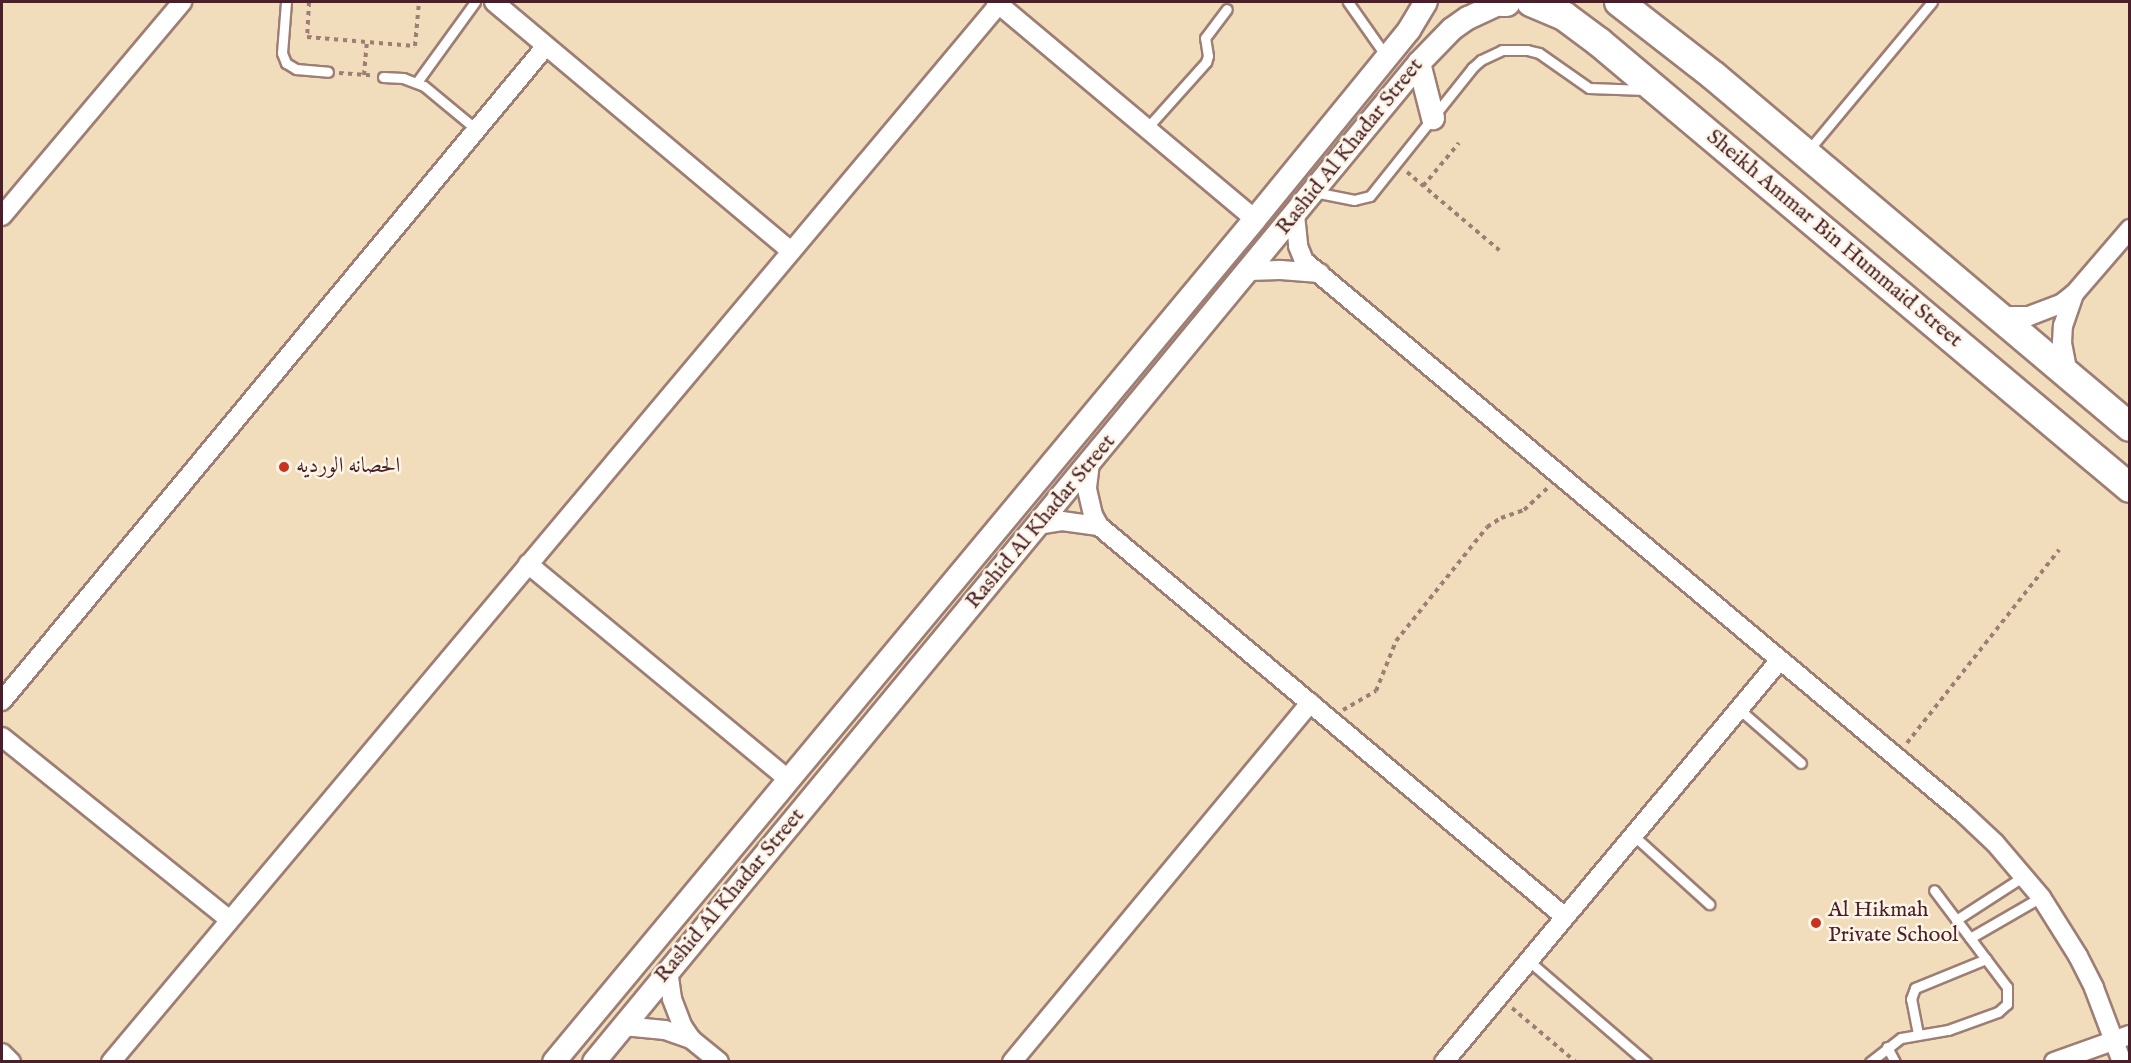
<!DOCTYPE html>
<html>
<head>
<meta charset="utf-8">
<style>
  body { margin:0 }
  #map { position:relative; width:2131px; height:1063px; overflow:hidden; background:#f1ddbc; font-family:"IM FELL English",Amiri,serif }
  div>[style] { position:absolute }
  .path>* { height:4px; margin-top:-2px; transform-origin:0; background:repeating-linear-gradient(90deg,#9e7e74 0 4.5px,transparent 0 9px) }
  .roads { filter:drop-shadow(2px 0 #9e7e74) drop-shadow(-2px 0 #9e7e74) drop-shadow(0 2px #9e7e74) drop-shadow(0 -2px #9e7e74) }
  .service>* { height:9px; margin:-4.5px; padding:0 4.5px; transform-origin:4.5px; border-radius:4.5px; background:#fff }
  .minor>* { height:18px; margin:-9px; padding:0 9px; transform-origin:9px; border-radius:9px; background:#fff }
  .tertiary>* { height:22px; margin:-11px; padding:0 11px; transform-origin:11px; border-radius:11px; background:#fff }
  .primary>* { height:28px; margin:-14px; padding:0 14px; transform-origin:14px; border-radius:14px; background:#fff }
  .dots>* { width:16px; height:16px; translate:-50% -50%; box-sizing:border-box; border:3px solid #fcf5e5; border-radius:50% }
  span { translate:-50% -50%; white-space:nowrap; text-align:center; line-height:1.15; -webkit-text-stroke:5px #fcf5e5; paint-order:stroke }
  .street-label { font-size:22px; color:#4a1f2b }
  .poi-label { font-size:22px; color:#4a1f2b }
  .left { translate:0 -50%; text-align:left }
  .frame { position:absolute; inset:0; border:3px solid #4a1f2b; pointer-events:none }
</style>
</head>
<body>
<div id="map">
  <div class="path">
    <div style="left:309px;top:2px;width:35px;rotate:93deg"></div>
    <div style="left:307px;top:37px;width:108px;rotate:4.8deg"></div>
    <div style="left:415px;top:46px;width:44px;rotate:-84.8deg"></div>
    <div style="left:339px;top:73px;width:31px;rotate:4deg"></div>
    <div style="left:364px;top:75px;width:33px;rotate:-85deg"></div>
    <div style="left:1407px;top:172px;width:121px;rotate:40.3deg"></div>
    <div style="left:1423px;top:186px;width:56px;rotate:-50.1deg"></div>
    <div style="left:1343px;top:710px;width:38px;rotate:-30deg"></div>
    <div style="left:1376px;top:691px;width:54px;rotate:-68.2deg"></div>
    <div style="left:1396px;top:641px;width:146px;rotate:-51.4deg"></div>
    <div style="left:1487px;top:527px;width:17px;rotate:-33deg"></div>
    <div style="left:1501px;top:518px;width:24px;rotate:-19deg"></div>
    <div style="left:1524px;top:510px;width:34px;rotate:-43deg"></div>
    <div style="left:1907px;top:743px;width:246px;rotate:-51.8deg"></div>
    <div style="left:1512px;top:1008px;width:84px;rotate:40.2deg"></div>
  </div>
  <div class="roads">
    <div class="service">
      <div style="left:286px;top:2px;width:51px;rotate:94.5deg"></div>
      <div style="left:282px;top:53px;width:11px;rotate:68deg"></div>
      <div style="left:286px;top:63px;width:12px;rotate:31deg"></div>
      <div style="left:296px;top:69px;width:32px;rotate:5deg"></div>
      <div style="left:1348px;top:2px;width:66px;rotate:54.9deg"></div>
      <div style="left:383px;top:77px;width:20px;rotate:3deg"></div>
      <div style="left:403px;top:78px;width:22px;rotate:21deg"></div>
      <div style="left:424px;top:86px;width:69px;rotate:39.7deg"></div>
      <div style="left:417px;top:82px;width:99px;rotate:-54.1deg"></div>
      <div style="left:1147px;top:128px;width:89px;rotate:-48.2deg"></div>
      <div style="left:1206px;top:62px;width:6px;rotate:-72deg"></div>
      <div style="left:1208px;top:56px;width:18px;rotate:-99deg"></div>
      <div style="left:1205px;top:38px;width:36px;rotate:-53deg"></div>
      <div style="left:1807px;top:152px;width:195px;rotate:-50.2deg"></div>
      <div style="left:1314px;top:192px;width:41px;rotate:11.3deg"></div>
      <div style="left:1354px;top:200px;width:16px;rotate:-14deg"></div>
      <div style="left:1370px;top:196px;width:164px;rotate:-51.4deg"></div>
      <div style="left:1472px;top:68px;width:12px;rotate:-42deg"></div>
      <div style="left:1481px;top:60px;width:23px;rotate:-25deg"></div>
      <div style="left:1502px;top:50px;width:25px"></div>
      <div style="left:1527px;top:50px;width:12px;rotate:14deg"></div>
      <div style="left:1539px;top:53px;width:61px;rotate:35deg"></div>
      <div style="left:1589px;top:88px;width:56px;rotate:2deg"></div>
      <div style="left:1739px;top:709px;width:82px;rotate:41.1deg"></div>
      <div style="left:1633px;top:835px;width:103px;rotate:42.2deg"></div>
      <div style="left:1956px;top:920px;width:81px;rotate:-32.9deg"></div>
      <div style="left:1970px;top:938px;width:82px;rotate:-30deg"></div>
      <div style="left:1529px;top:961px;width:155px;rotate:40.8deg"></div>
      <div style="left:1918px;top:1034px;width:36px;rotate:-101deg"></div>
      <div style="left:1911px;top:999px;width:12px;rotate:-70deg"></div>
      <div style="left:1915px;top:988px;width:77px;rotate:-22.2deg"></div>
      <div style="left:1887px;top:1047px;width:17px;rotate:62deg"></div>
      <div style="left:1870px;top:1062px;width:39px;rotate:-38deg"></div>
      <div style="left:1901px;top:1038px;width:48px;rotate:-9.7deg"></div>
      <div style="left:1948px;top:1030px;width:53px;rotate:-19.8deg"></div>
      <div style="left:1998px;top:1012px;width:12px;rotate:-42deg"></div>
      <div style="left:2007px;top:1004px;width:17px;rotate:-90deg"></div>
      <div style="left:2007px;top:987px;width:121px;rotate:-127deg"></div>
    </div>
    <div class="minor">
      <div style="left:494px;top:2px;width:388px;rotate:40deg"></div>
      <div style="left:996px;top:2px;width:338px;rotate:40deg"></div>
      <div style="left:1295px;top:215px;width:31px;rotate:84deg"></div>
      <div style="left:1298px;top:246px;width:16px;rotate:68deg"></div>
      <div style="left:1304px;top:261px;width:860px;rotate:39.95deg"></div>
      <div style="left:1963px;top:813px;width:44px;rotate:43.2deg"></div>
      <div style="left:1995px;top:843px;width:71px;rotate:49.6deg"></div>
      <div style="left:2041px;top:897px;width:70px;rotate:57.9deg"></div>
      <div style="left:2078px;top:956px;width:36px;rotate:63deg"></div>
      <div style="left:2094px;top:988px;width:79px;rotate:69.3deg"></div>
      <div style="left:2px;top:216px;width:280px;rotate:-49.9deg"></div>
      <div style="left:1248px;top:271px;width:32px;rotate:-2deg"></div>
      <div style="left:1280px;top:270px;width:40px;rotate:4.3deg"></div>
      <div style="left:1996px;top:316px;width:33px"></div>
      <div style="left:2029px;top:316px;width:34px;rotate:-21deg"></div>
      <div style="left:2061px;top:304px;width:16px;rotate:-38deg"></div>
      <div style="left:2074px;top:294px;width:86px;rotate:-49.3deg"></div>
      <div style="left:2068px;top:374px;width:32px;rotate:-101deg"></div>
      <div style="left:2062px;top:343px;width:17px;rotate:-87deg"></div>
      <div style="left:2063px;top:326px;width:34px;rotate:-71deg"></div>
      <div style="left:1090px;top:463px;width:26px;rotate:97deg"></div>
      <div style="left:1087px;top:489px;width:27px;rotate:77deg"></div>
      <div style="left:1093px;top:515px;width:13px;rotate:61deg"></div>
      <div style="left:1099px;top:526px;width:608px;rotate:40deg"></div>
      <div style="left:1037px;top:525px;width:25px;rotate:-9deg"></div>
      <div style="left:1062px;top:521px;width:37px;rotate:8deg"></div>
      <div style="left:528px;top:564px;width:339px;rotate:39.6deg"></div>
      <div style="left:2px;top:701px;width:851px;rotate:-50.29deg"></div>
      <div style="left:2px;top:737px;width:292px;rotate:38.8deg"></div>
      <div style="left:668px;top:970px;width:29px;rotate:82deg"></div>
      <div style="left:672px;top:999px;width:30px;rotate:69deg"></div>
      <div style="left:683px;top:1027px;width:14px;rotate:56deg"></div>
      <div style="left:691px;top:1039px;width:36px;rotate:39deg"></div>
      <div style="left:623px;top:1026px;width:42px;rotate:5.4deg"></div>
      <div style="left:665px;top:1030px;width:28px;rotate:19deg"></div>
      <div style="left:2px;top:1053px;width:13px;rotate:45deg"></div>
      <div style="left:111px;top:1062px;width:1381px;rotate:-49.99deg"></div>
      <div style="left:1012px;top:1062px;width:467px;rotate:-50.3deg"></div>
      <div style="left:1444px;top:1062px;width:524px;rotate:-50.11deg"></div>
      <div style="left:2054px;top:1062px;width:81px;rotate:-19.6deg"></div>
    </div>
    <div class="tertiary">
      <div style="left:1419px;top:63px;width:57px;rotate:75.7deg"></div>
      <div style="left:554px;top:1062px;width:1096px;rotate:-50.25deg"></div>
      <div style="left:1255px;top:219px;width:244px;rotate:-50.8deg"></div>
      <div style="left:1409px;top:30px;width:33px;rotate:-59deg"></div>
      <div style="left:594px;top:1062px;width:1296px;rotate:-50.45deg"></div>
      <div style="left:1419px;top:63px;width:47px;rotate:-45.9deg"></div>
      <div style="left:1452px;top:29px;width:19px;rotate:-35deg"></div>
      <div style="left:1468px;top:18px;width:38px;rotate:-25deg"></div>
    </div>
    <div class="primary">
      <div style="left:1502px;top:2px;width:4px"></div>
      <div style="left:1531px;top:2px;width:36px;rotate:23deg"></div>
      <div style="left:1564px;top:16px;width:44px;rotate:36.6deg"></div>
      <div style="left:1599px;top:42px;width:693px;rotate:40.03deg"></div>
      <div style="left:1619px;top:2px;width:120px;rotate:37.9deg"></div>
      <div style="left:1714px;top:76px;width:544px;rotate:40.16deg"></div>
    </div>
  </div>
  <div class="dots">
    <div style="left:284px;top:467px;background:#c8321e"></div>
    <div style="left:1816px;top:923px;background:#c8321e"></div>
  </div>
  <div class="street-label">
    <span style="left:1350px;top:147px;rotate:-51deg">Rashid Al Khadar Street</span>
    <span style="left:1834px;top:239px;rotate:40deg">Sheikh Ammar Bin Hummaid Street</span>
    <span style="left:1041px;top:522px;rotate:-50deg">Rashid Al Khadar Street</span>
    <span style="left:730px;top:896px;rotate:-50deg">Rashid Al Khadar Street</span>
  </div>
  <div class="poi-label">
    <span class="left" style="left:296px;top:467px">الحصانه الورديه</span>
    <span class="left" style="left:1828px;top:923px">Al Hikmah<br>Private School</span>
  </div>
  <div class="frame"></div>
</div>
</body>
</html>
